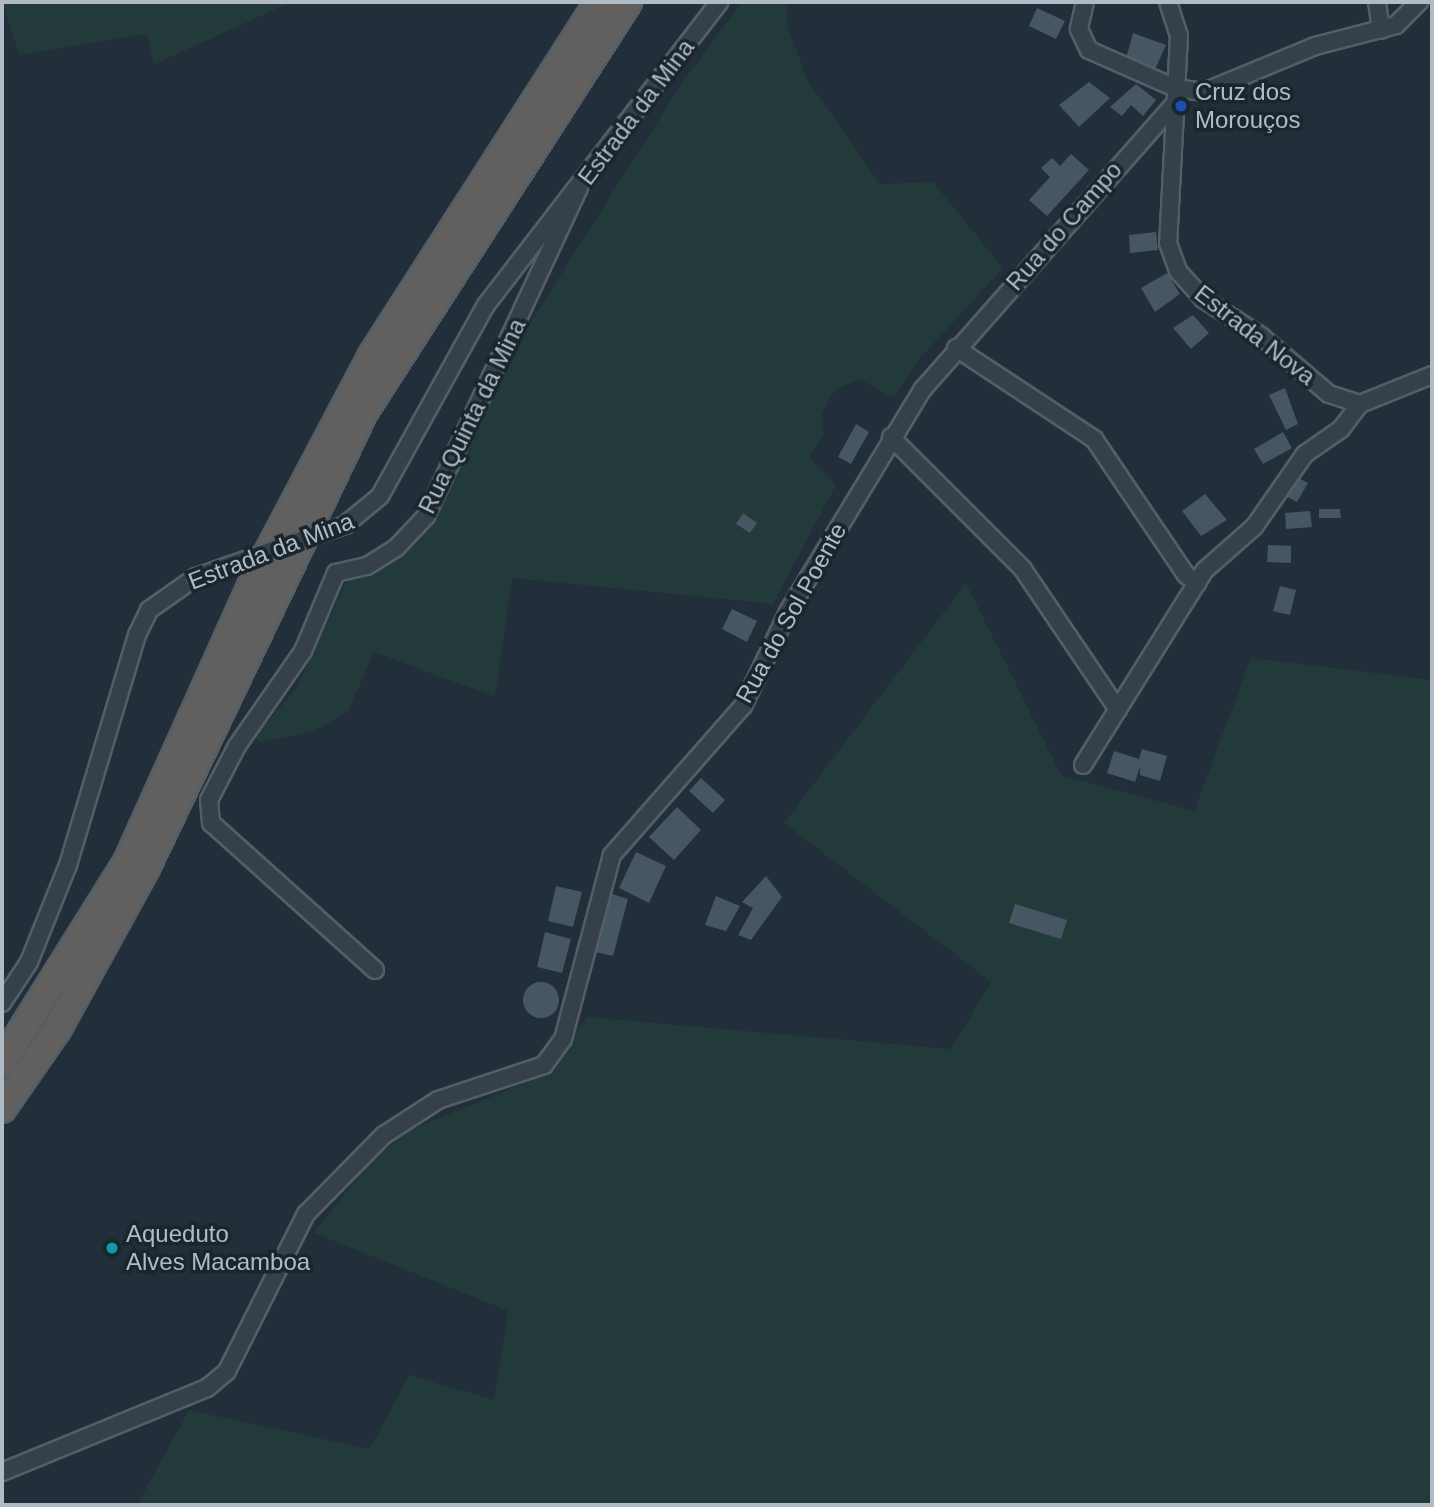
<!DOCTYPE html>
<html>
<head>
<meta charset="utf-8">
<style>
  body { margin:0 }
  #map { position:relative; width:1434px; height:1507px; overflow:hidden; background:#222e39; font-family:Arial,sans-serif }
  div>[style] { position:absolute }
  .green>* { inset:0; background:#233a3a }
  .building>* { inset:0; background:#475663 }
  .round { border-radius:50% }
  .roads { filter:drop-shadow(2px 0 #535e67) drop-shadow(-2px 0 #535e67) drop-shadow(0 2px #535e67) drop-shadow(0 -2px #535e67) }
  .minor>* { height:16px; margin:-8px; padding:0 8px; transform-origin:8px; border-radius:8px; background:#35404a }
  .trunk>* { height:26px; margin:-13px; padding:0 13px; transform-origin:13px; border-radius:13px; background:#62605e }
  .bridges { filter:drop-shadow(2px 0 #535e67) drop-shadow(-2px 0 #535e67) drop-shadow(0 2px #535e67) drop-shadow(0 -2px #535e67) }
  .minor-bridge>* { height:16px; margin:-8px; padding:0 8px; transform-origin:8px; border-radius:8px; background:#35404a }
  .dots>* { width:19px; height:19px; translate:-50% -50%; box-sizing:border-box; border:4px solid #1b252e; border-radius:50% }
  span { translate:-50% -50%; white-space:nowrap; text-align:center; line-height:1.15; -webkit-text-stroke:7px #1b252e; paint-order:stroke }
  .poi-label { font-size:24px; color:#b0bbc6 }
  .left { translate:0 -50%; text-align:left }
  .street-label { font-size:24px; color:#b0bbc6 }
  .frame { position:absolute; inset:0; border:4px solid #b0bbc6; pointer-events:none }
</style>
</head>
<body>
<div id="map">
  <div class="green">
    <div style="clip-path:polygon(2px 2px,292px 2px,154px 64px,147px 34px,19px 55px)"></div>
    <div style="clip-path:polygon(742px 2px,787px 2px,787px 24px,806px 78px,880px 184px,933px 182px,1003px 268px,922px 356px,894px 398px,859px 379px,834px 391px,822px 413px,824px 434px,809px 457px,836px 485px,773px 604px,512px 578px,495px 697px,374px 652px,348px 711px,313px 732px,259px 742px,255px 736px,296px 689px,348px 578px,400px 554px,498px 374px,682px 83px)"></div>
    <div style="clip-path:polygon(966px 583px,1061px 775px,1194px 811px,1251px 658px,1432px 680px,1432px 1505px,137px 1505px,189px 1410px,370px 1449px,409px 1375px,494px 1400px,508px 1311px,314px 1233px,371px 1161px,410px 1130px,544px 1075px,587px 1017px,951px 1049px,991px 982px,784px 823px)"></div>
  </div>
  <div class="building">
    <div style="clip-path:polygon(1037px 8px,1065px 21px,1056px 39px,1029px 26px)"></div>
    <div style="clip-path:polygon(1133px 33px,1166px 45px,1152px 76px,1125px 62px)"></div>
    <div style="clip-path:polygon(1089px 82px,1110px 98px,1079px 127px,1059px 105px)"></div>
    <div style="clip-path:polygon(1136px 84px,1156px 100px,1143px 116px,1131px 105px,1122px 116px,1110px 107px)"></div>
    <div style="clip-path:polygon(1071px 154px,1089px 170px,1047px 216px,1029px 200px,1050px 177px,1041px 168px,1052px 158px,1060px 166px)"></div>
    <div style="clip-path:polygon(1156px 232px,1158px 250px,1130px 253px,1129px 235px)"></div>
    <div style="clip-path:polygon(1167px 273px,1180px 294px,1155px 312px,1141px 288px)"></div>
    <div style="clip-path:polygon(1193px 315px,1209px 333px,1191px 349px,1173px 328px)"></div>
    <div style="clip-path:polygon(1285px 388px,1298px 424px,1286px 430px,1269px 395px)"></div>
    <div style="clip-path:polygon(856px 424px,869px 432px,851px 464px,838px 457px)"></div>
    <div style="clip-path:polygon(1283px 432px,1292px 448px,1263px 464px,1254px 449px)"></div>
    <div style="clip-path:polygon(1293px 475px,1308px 483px,1297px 502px,1282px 494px)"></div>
    <div style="clip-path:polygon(1205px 494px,1227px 520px,1201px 536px,1182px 511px)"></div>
    <div style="clip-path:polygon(1319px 509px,1340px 509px,1341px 518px,1319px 518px)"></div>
    <div style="clip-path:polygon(1310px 511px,1312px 527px,1286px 529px,1285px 513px)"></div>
    <div style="clip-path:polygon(743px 513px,757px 523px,750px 533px,736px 524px)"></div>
    <div style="clip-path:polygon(1268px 545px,1291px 546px,1291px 563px,1267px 562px)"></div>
    <div style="clip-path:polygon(1280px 586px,1296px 590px,1290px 615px,1273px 611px)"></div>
    <div style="clip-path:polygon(732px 609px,757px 621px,747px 642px,722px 629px)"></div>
    <div style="clip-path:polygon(1142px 749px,1167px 756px,1160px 781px,1140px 775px,1140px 767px,1135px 782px,1107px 773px,1114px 751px,1139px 759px)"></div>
    <div style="clip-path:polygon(701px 778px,725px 800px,713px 813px,689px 791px)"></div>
    <div style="clip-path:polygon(677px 807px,701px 830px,674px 860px,649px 837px)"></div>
    <div style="clip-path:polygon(636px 852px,666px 866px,649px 903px,619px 888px)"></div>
    <div style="clip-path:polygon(766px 876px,782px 897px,751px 940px,738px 935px,753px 908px,742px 902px)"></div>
    <div style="clip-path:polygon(556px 886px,582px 892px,573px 927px,548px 921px)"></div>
    <div style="clip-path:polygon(609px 893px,628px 899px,613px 956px,595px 952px)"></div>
    <div style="clip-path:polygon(716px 896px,740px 906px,726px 931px,705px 925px)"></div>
    <div style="clip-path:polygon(1015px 904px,1067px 920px,1061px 939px,1009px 923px)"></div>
    <div style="clip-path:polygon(545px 932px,571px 939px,562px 973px,537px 967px)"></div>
    <div class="round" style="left:523px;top:982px;width:36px;height:36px"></div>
  </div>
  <div class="roads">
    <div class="minor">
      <div style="left:1085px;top:2px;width:28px;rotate:103deg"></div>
      <div style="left:1079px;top:29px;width:23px;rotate:65deg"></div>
      <div style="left:1089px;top:50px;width:94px;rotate:23.8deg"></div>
      <div style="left:1175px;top:88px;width:29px;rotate:8deg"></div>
      <div style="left:1204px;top:92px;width:120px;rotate:-22.5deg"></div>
      <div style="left:1315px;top:46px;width:84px;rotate:-14.5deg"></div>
      <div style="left:1396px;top:25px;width:33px;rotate:-45deg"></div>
      <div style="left:1168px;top:2px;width:36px;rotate:72deg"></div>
      <div style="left:1179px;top:36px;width:207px;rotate:93deg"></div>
      <div style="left:1168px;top:243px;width:30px;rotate:70deg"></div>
      <div style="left:1178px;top:271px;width:38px;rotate:48deg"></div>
      <div style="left:1203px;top:299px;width:69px;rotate:32.5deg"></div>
      <div style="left:1261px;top:336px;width:89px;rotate:40.5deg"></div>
      <div style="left:1329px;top:394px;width:33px;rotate:18deg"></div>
      <div style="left:1360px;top:404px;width:78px;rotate:-21.9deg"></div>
      <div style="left:1377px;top:2px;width:28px;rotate:82deg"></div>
      <div style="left:956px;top:348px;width:165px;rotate:33.4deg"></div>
      <div style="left:1094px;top:439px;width:164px;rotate:55.9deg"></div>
      <div style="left:1186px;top:575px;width:14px;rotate:34deg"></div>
      <div style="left:891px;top:437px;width:185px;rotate:45deg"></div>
      <div style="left:1022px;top:568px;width:171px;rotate:55.9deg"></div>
      <div style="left:345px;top:525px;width:45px;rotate:-39.6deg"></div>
      <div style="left:380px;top:496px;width:218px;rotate:-61deg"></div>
      <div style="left:486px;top:305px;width:382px;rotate:-52.4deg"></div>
      <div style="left:1083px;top:765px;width:230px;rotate:-58deg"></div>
      <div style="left:1205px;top:570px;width:65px;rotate:-41.3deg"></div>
      <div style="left:1254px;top:527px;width:89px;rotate:-55.1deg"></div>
      <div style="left:1305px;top:454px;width:44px;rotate:-34.8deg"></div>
      <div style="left:1341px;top:429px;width:31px;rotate:-53deg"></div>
      <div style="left:375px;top:970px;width:220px;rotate:-138.1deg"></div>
      <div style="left:211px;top:823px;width:23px;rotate:-95deg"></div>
      <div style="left:209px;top:800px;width:61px;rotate:-62.6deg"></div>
      <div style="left:237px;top:746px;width:116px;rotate:-55.2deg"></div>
      <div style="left:303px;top:651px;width:85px;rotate:-67.1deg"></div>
      <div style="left:336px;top:573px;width:32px;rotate:-13deg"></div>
      <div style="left:367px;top:566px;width:34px;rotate:-32deg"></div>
      <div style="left:396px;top:548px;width:44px;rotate:-46.8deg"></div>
      <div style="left:426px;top:516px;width:362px;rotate:-65deg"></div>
      <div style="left:2px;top:1003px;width:49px;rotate:-56.6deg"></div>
      <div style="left:29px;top:962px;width:105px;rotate:-68.1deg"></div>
      <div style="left:68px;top:865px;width:240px;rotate:-73.3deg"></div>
      <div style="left:137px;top:635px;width:28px;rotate:-64deg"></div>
      <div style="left:149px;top:610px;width:57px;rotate:-35.1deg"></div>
      <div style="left:2px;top:1472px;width:222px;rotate:-22.3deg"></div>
      <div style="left:207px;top:1388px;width:26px;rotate:-40deg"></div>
      <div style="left:227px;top:1371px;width:176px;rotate:-63.3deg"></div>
      <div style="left:306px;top:1214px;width:111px;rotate:-45.4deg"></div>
      <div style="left:384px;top:1135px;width:64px;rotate:-32.9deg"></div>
      <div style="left:438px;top:1100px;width:112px;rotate:-18.3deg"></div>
      <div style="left:544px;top:1065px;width:32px;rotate:-54deg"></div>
      <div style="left:563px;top:1039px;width:190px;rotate:-75.1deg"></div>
      <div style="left:612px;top:855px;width:198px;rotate:-48.7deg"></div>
      <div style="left:743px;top:706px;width:106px;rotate:-64.4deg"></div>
      <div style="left:789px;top:610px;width:258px;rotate:-58.8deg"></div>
      <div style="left:923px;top:389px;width:378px;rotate:-48.6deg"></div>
    </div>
    <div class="trunk">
      <div style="left:2px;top:1062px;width:236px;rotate:-58deg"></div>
      <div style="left:127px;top:862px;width:310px;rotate:-65.8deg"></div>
      <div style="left:254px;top:579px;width:253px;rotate:-62.2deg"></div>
      <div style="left:372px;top:355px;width:420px;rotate:-57.3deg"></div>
      <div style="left:2px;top:1109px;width:96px;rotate:-55.2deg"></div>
      <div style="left:57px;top:1030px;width:185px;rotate:-61.2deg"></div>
      <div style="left:146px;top:868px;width:505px;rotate:-64.45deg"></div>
      <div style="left:364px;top:412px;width:488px;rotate:-57.2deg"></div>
    </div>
  </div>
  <div class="bridges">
    <div class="minor-bridge">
      <div style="left:196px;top:577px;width:158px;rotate:-19.2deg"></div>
    </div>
  </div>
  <div class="dots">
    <div style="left:1181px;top:106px;background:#1a4fb4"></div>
    <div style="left:112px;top:1248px;background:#0f9aa8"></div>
  </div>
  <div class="poi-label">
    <span class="left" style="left:1195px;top:106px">Cruz dos<br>Morouços</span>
    <span class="left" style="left:126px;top:1248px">Aqueduto<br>Alves Macamboa</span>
  </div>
  <div class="street-label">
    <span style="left:636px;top:112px;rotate:-53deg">Estrada da Mina</span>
    <span style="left:1064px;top:226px;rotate:-49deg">Rua do Campo</span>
    <span style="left:1255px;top:335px;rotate:38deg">Estrada Nova</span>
    <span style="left:472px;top:416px;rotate:-64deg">Rua Quinta da Mina</span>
    <span style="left:271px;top:551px;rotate:-21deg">Estrada da Mina</span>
    <span style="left:791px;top:613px;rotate:-61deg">Rua do Sol Poente</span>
  </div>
  <div class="frame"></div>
</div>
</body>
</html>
